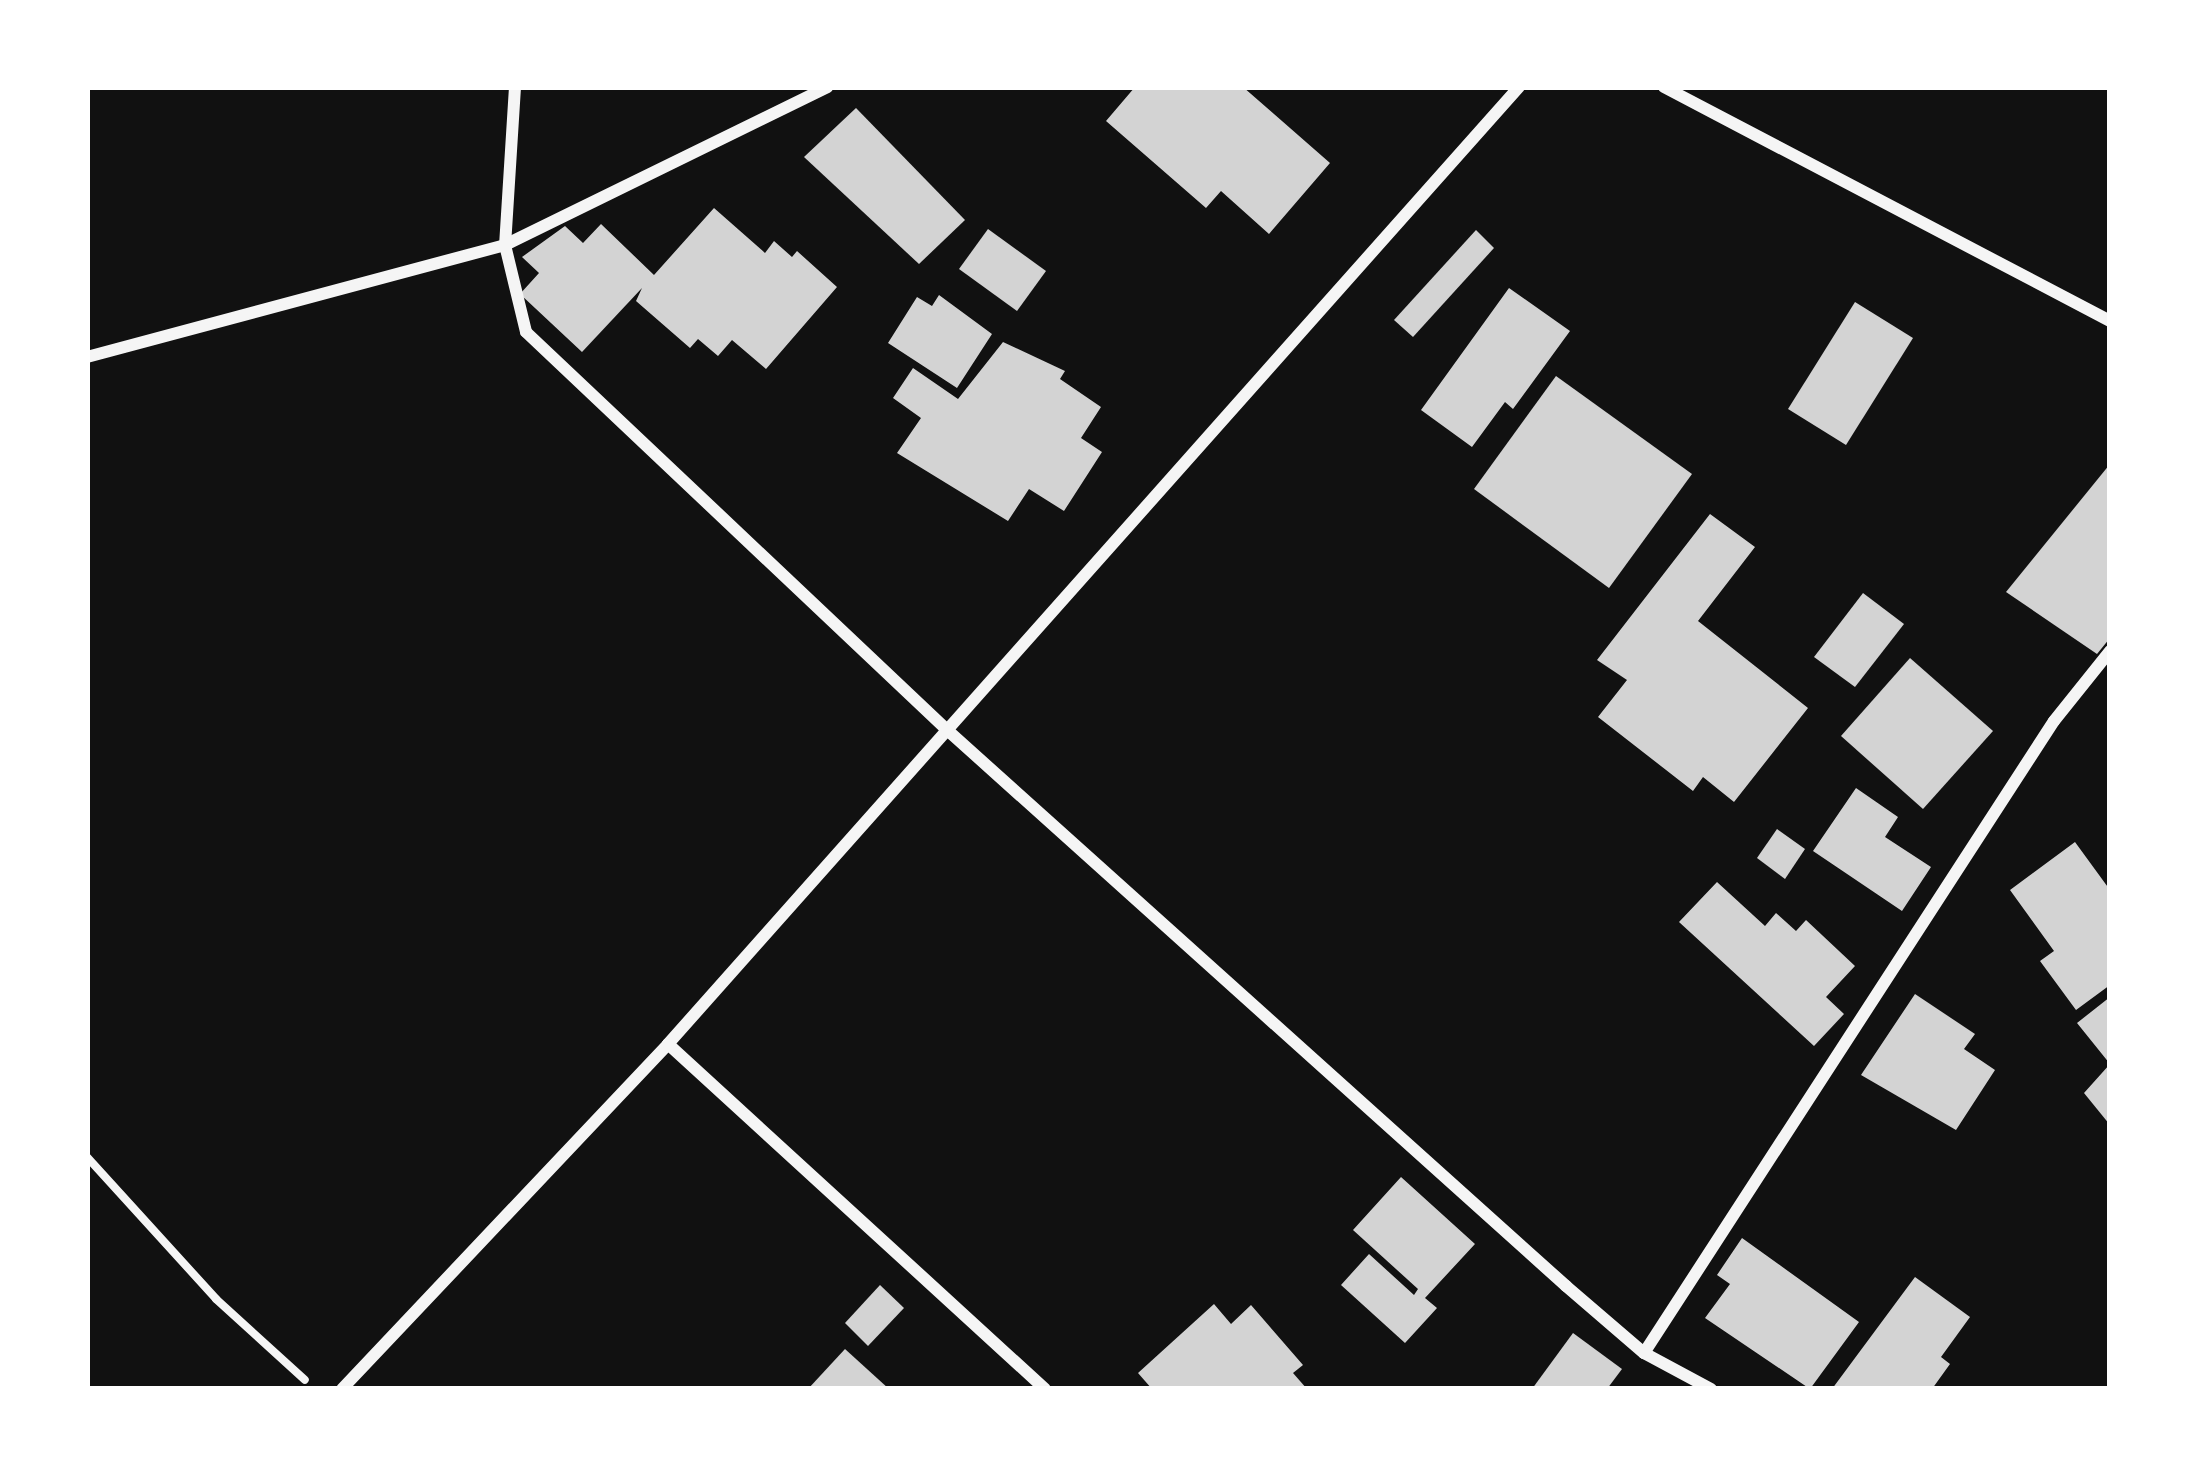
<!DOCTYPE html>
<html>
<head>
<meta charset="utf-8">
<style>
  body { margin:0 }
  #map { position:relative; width:2197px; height:1476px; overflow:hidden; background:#111; font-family:Merriweather,serif }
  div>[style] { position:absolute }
  .building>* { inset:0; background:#d3d3d3 }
  .path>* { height:8px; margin:-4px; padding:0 4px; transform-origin:4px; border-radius:4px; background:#f5f5f5 }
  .minor>* { height:12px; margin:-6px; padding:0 6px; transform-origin:6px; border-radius:6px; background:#f5f5f5 }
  span { translate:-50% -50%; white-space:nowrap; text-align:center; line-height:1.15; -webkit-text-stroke:9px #fff; paint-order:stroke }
  .frame { position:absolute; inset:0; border:90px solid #fff; pointer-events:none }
</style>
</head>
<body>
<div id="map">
  <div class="building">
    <div style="clip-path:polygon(1135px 87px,1243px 87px,1330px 163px,1269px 234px,1221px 191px,1206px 208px,1106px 121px)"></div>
    <div style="clip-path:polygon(856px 108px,965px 220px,919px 264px,804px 157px)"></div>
    <div style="clip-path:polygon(714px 208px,765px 253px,774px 241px,792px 257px,797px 251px,837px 287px,766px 369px,732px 340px,718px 356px,698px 339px,690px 348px,636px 301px,642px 288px,582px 352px,520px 294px,539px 273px,522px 257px,565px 226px,583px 243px,601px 224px,654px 275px)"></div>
    <div style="clip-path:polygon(988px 229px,1046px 271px,1017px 311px,959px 269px)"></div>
    <div style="clip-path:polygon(1476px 230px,1494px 248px,1413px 337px,1394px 320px)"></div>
    <div style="clip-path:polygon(1509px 288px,1570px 331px,1513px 409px,1505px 402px,1472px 447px,1421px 410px)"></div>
    <div style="clip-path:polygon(939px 295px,992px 334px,957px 388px,888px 343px,917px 297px,932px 306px)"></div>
    <div style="clip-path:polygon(1855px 302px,1913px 338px,1846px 445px,1788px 409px)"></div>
    <div style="clip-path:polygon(1003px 342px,1065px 371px,1060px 379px,1101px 407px,1081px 438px,1102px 452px,1064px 511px,1029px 489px,1008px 521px,897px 453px,921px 418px,893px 398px,913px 368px,958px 399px)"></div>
    <div style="clip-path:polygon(1556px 376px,1692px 474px,1609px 588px,1474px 489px)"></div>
    <div style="clip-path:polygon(2110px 464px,2110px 638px,2097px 654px,2006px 592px)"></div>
    <div style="clip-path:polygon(1710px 514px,1755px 547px,1698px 621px,1808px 708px,1734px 802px,1703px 777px,1693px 791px,1598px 717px,1627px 680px,1597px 660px)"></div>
    <div style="clip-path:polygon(1863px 593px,1904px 624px,1855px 687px,1814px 657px)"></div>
    <div style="clip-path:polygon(1910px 658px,1993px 731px,1923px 809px,1841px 736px)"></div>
    <div style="clip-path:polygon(1856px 788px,1898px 817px,1885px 837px,1931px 867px,1902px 911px,1813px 851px)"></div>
    <div style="clip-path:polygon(1777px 829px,1805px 849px,1785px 879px,1757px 858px)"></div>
    <div style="clip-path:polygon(2075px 842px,2110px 890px,2110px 985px,2076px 1010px,2040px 961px,2054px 951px,2010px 890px)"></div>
    <div style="clip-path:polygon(1717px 882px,1765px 926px,1776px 913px,1796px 931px,1806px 920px,1855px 966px,1826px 997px,1844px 1014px,1814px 1046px,1679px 922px)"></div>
    <div style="clip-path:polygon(1915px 994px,1975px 1034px,1964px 1049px,1995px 1070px,1956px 1130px,1861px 1075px)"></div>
    <div style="clip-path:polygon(2110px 997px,2110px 1125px,2084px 1093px,2110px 1064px,2077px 1023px)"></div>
    <div style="clip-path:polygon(1401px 1177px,1475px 1244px,1425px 1298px,1437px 1308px,1405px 1343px,1341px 1285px,1369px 1254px,1414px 1295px,1418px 1289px,1353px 1230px)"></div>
    <div style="clip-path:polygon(1742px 1238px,1859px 1322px,1810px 1389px,1705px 1318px,1730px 1284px,1717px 1275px)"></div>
    <div style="clip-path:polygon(1915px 1277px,1970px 1317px,1941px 1357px,1950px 1364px,1932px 1389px,1832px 1389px)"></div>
    <div style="clip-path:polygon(880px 1285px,904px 1308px,868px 1346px,845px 1323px)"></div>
    <div style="clip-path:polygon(1214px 1304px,1231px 1324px,1251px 1305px,1303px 1365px,1293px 1373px,1307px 1389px,1152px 1389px,1138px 1373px)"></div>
    <div style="clip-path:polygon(1573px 1333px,1622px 1369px,1607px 1389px,1532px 1389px)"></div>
    <div style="clip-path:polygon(845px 1349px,889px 1389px,808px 1389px)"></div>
  </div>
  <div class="path">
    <div style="left:87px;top:1157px;width:192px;rotate:47.7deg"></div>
    <div style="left:216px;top:1299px;width:120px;rotate:42.3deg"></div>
  </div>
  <div class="minor">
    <div style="left:515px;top:87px;width:158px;rotate:93.6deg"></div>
    <div style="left:505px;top:245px;width:89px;rotate:76.4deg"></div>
    <div style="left:526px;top:332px;width:577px;rotate:43.38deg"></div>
    <div style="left:945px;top:728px;width:835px;rotate:41.94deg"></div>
    <div style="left:1566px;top:1286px;width:103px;rotate:40.7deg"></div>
    <div style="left:1644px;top:1353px;width:76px;rotate:28.2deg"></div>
    <div style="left:1664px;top:87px;width:504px;rotate:27.68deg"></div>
    <div style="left:87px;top:357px;width:433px;rotate:-15deg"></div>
    <div style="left:505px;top:245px;width:359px;rotate:-26.1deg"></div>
    <div style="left:668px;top:1044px;width:511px;rotate:42.46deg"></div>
    <div style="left:1644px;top:1353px;width:753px;rotate:-57.03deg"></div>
    <div style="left:2054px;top:721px;width:90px;rotate:-51.3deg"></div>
    <div style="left:342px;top:1389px;width:475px;rotate:-46.6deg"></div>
    <div style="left:668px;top:1044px;width:1281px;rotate:-48.36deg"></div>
  </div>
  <div class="frame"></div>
</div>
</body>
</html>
